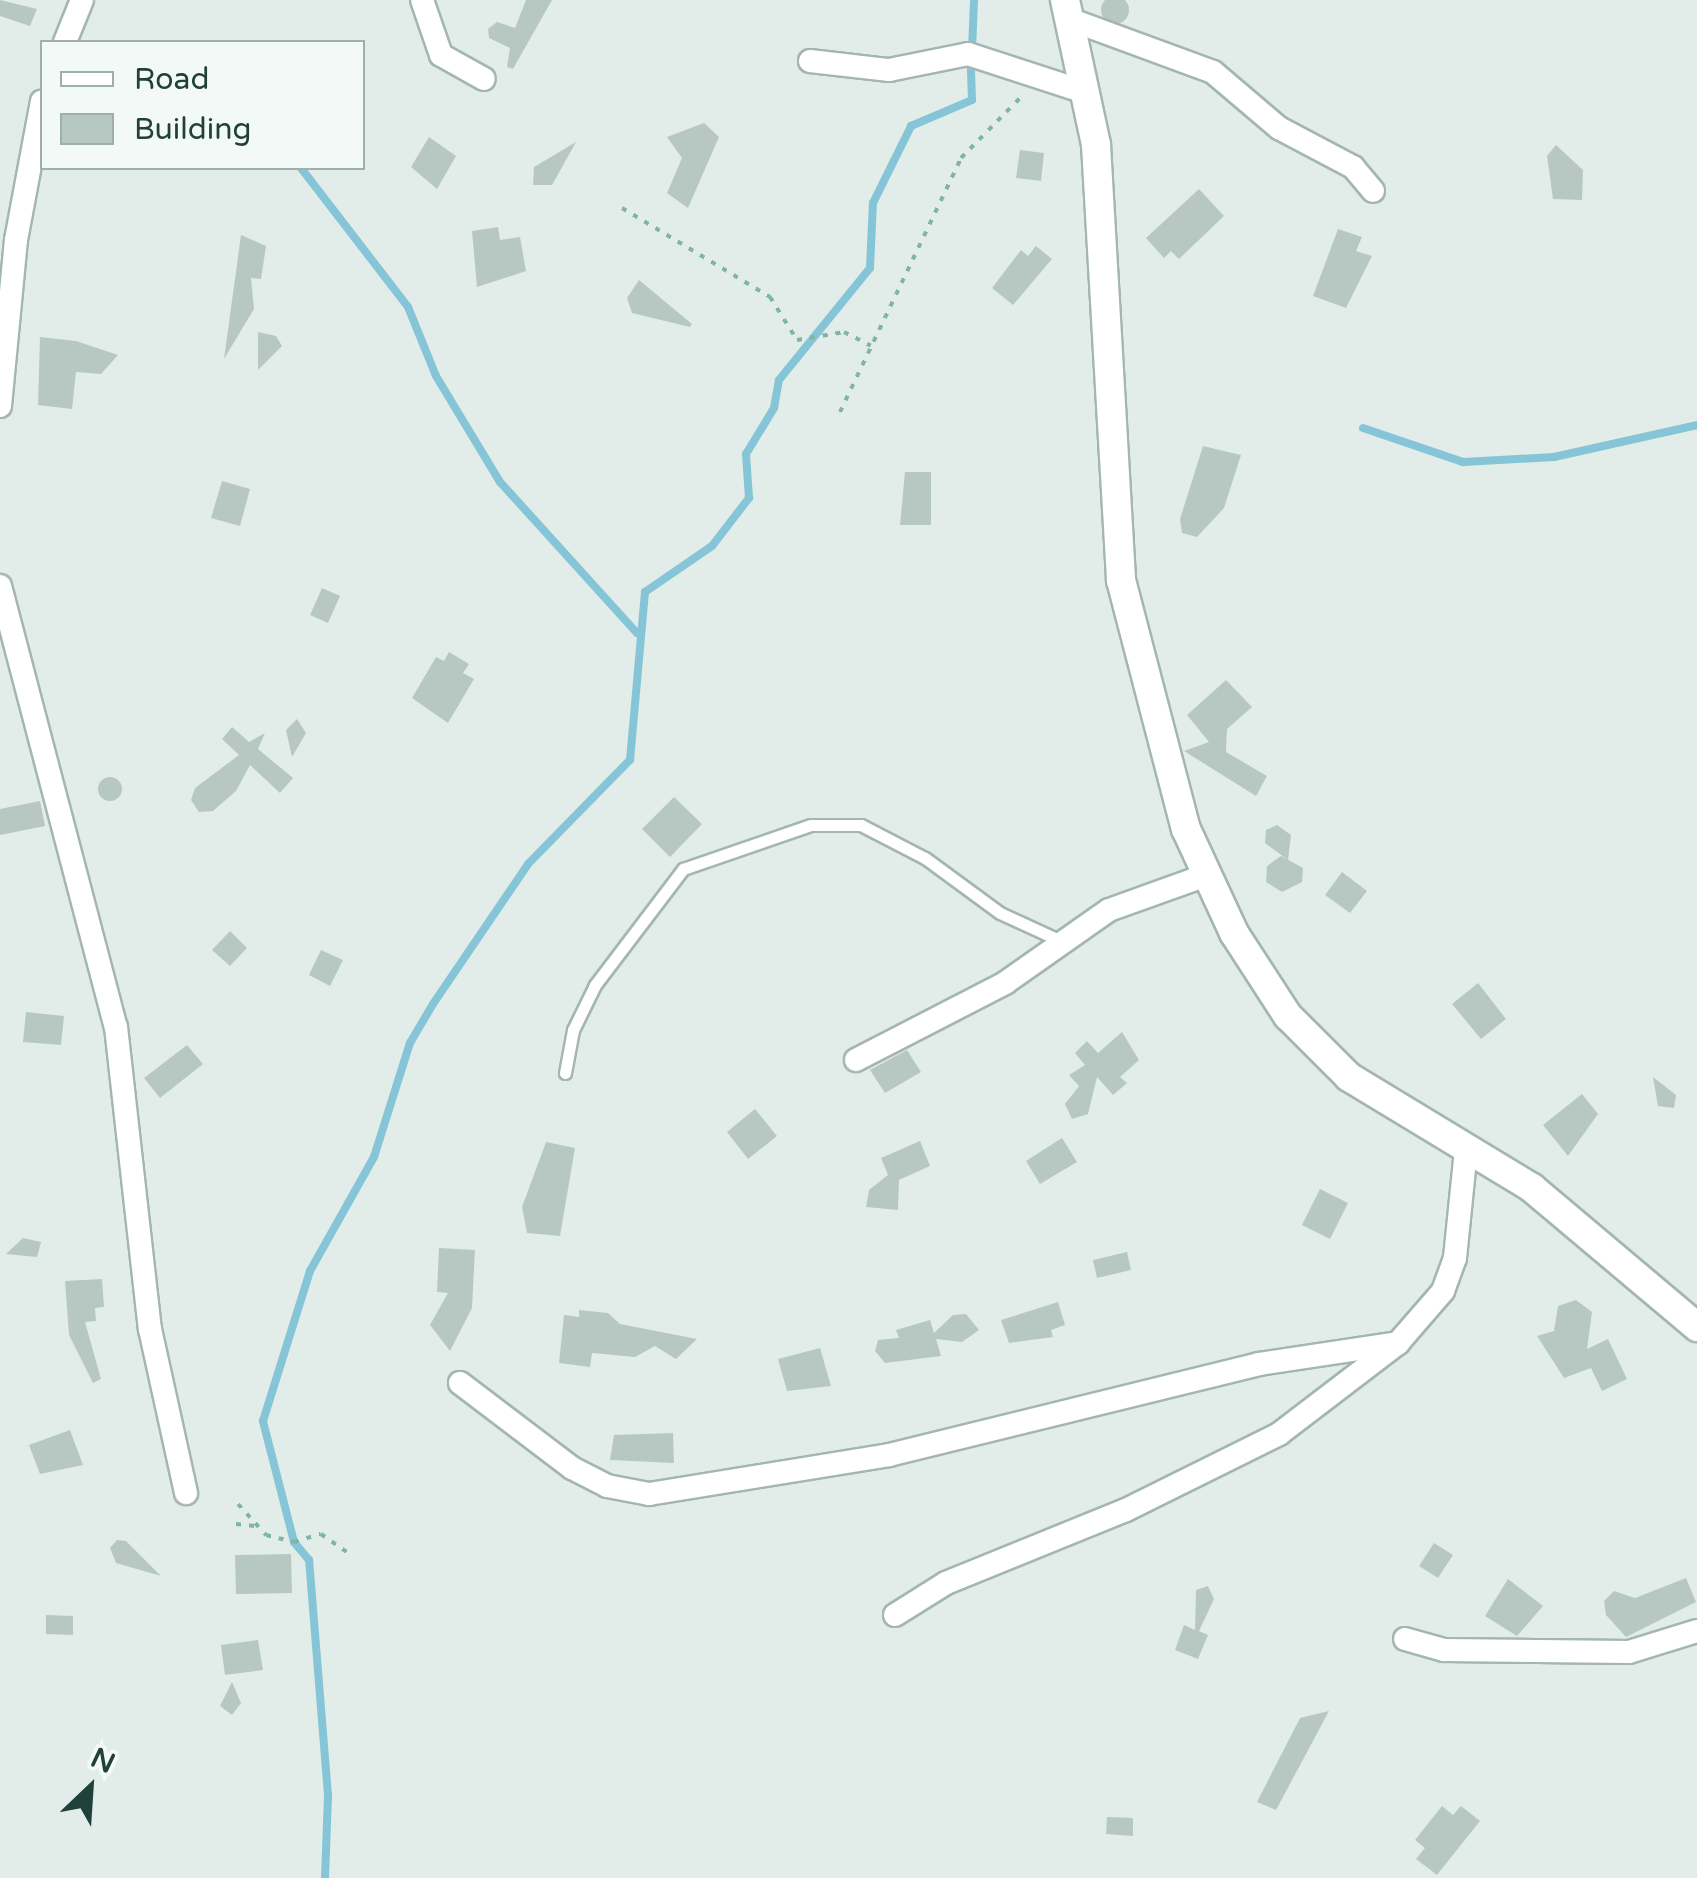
<!DOCTYPE html>
<html>
<head>
<meta charset="utf-8">
<style>
  body { margin:0 }
  #map { position:relative; width:1697px; height:1878px; overflow:hidden; background:#e2ede9; font-family:"Varela Round",sans-serif }
  div>[style] { position:absolute }
  .stream>* { height:8px; margin:-4px; padding:0 4px; transform-origin:4px; border-radius:4px; background:#85c5d7 }
  .building>* { inset:0; background:#b7c8c2 }
  .round { border-radius:50% }
  .path>* { height:4px; margin-top:-2px; transform-origin:0; background:repeating-linear-gradient(90deg,#7fb4a7 0 5px,transparent 0 13px) }
  .roads { filter:drop-shadow(2px 0 #a4b6b1) drop-shadow(-2px 0 #a4b6b1) drop-shadow(0 2px #a4b6b1) drop-shadow(0 -2px #a4b6b1) }
  .service>* { height:11px; margin:-5.5px; padding:0 5.5px; transform-origin:5.5px; border-radius:5.5px; background:#fff }
  .minor>* { height:22px; margin:-11px; padding:0 11px; transform-origin:11px; border-radius:11px; background:#fff }
  .tertiary>* { height:28px; margin:-14px; padding:0 14px; transform-origin:14px; border-radius:14px; background:#fff }
  span { translate:-50% -50%; white-space:nowrap; text-align:center; line-height:1.15; -webkit-text-stroke:10px #f3f9f7; paint-order:stroke }
  .legend { position:absolute; left:40px; top:40px; width:325px; height:130px; box-sizing:border-box; background:#f3f9f7; border:2px solid #9fafab; margin:0; padding:12px 18px; list-style:none; font-size:30px; color:#20403a }
  .legend li { display:flex; align-items:center; gap:20px; height:50px }
  .legend b { width:50px; border:2px solid #9fafab }
  .north { position:absolute; left:40px; top:1738px; width:100px; height:100px; -webkit-text-stroke:8px #f3f9f7; paint-order:stroke; rotate:25deg; font-size:28px; font-weight:700; line-height:40px; text-align:center; color:#20403a }
  .north::after { content:''; display:block; margin:auto; width:35px; height:45px; background:#20403a; clip-path:polygon(50% 0,100% 100%,50% 72%,0 100%) }
</style>
</head>
<body>
<div id="map">
  <div class="stream">
    <div style="left:972px;top:50px;width:50px;rotate:-87.7deg"></div>
    <div style="left:301px;top:168px;width:175px;rotate:52.4deg"></div>
    <div style="left:408px;top:307px;width:74px;rotate:67.9deg"></div>
    <div style="left:436px;top:376px;width:124px;rotate:58.9deg"></div>
    <div style="left:500px;top:482px;width:204px;rotate:47.8deg"></div>
    <div style="left:1363px;top:428px;width:106px;rotate:18.8deg"></div>
    <div style="left:1463px;top:462px;width:91px;rotate:-3.1deg"></div>
    <div style="left:1554px;top:457px;width:147px;rotate:-12.6deg"></div>
    <div style="left:325px;top:1878px;width:83px;rotate:-87.9deg"></div>
    <div style="left:328px;top:1795px;width:236px;rotate:-94.6deg"></div>
    <div style="left:309px;top:1560px;width:23px;rotate:-130deg"></div>
    <div style="left:294px;top:1542px;width:125px;rotate:-104.4deg"></div>
    <div style="left:263px;top:1421px;width:157px;rotate:-72.6deg"></div>
    <div style="left:310px;top:1271px;width:131px;rotate:-60.7deg"></div>
    <div style="left:374px;top:1157px;width:120px;rotate:-72.5deg"></div>
    <div style="left:410px;top:1043px;width:45px;rotate:-59.5deg"></div>
    <div style="left:433px;top:1004px;width:169px;rotate:-55.8deg"></div>
    <div style="left:528px;top:864px;width:146px;rotate:-45.6deg"></div>
    <div style="left:630px;top:760px;width:169px;rotate:-84.9deg"></div>
    <div style="left:645px;top:592px;width:81px;rotate:-34.5deg"></div>
    <div style="left:712px;top:546px;width:61px;rotate:-52.4deg"></div>
    <div style="left:749px;top:498px;width:44px;rotate:-93.9deg"></div>
    <div style="left:746px;top:454px;width:54px;rotate:-58.7deg"></div>
    <div style="left:774px;top:408px;width:28px;rotate:-80deg"></div>
    <div style="left:779px;top:380px;width:144px;rotate:-50.9deg"></div>
    <div style="left:870px;top:268px;width:65px;rotate:-87.4deg"></div>
    <div style="left:873px;top:203px;width:86px;rotate:-63.7deg"></div>
    <div style="left:911px;top:126px;width:66px;rotate:-23.1deg"></div>
    <div style="left:972px;top:100px;width:38px;rotate:-92deg"></div>
  </div>
  <div class="building">
    <div class="round" style="left:1101px;top:-4px;width:28px;height:28px"></div>
    <div style="clip-path:polygon(0 0,37px 9px,30px 26px,0 16px)"></div>
    <div style="clip-path:polygon(526px 0,552px 0,513px 69px,507px 67px,510px 48px,489px 38px,488px 29px,497px 22px,515px 28px)"></div>
    <div style="clip-path:polygon(704px 123px,719px 137px,688px 208px,667px 193px,682px 158px,667px 137px)"></div>
    <div style="clip-path:polygon(429px 137px,456px 156px,437px 189px,411px 167px)"></div>
    <div style="clip-path:polygon(576px 142px,552px 185px,533px 185px,534px 167px)"></div>
    <div style="clip-path:polygon(1556px 145px,1583px 170px,1582px 200px,1553px 199px,1547px 156px)"></div>
    <div style="clip-path:polygon(1020px 150px,1044px 153px,1041px 181px,1016px 178px)"></div>
    <div style="clip-path:polygon(1199px 189px,1224px 216px,1179px 259px,1171px 251px,1164px 258px,1146px 238px)"></div>
    <div style="clip-path:polygon(498px 227px,500px 240px,520px 237px,526px 271px,477px 287px,472px 231px)"></div>
    <div style="clip-path:polygon(1338px 229px,1362px 237px,1356px 251px,1372px 256px,1346px 308px,1313px 296px)"></div>
    <div style="clip-path:polygon(241px 235px,266px 246px,261px 279px,251px 278px,254px 309px,224px 359px)"></div>
    <div style="clip-path:polygon(1036px 246px,1052px 259px,1013px 305px,992px 288px,1021px 250px,1028px 256px)"></div>
    <div style="clip-path:polygon(639px 280px,692px 324px,690px 327px,632px 313px,627px 298px)"></div>
    <div style="clip-path:polygon(258px 332px,276px 336px,282px 346px,258px 370px)"></div>
    <div style="clip-path:polygon(40px 337px,76px 341px,118px 355px,101px 374px,76px 372px,72px 409px,38px 405px)"></div>
    <div style="clip-path:polygon(1203px 446px,1241px 455px,1224px 508px,1197px 537px,1182px 533px,1180px 519px)"></div>
    <div style="clip-path:polygon(905px 472px,931px 472px,931px 525px,900px 525px)"></div>
    <div style="clip-path:polygon(222px 481px,250px 489px,240px 526px,211px 518px)"></div>
    <div style="clip-path:polygon(322px 588px,340px 596px,328px 623px,310px 615px)"></div>
    <div style="clip-path:polygon(449px 652px,469px 664px,463px 673px,474px 679px,448px 723px,412px 698px,436px 657px,444px 661px)"></div>
    <div style="clip-path:polygon(1226px 680px,1252px 707px,1227px 729px,1226px 752px,1267px 776px,1256px 796px,1184px 751px,1209px 742px,1187px 715px)"></div>
    <div style="clip-path:polygon(297px 719px,306px 733px,292px 757px,286px 730px)"></div>
    <div style="clip-path:polygon(232px 727px,249px 742px,265px 733px,258px 749px,293px 778px,280px 793px,250px 765px,236px 791px,213px 811px,199px 812px,191px 800px,195px 788px,239px 755px,222px 739px)"></div>
    <div class="round" style="left:98px;top:777px;width:24px;height:24px"></div>
    <div style="clip-path:polygon(674px 797px,702px 824px,670px 857px,642px 829px)"></div>
    <div style="clip-path:polygon(40px 801px,45px 826px,0 835px,0 809px)"></div>
    <div style="clip-path:polygon(1277px 825px,1291px 835px,1288px 860px,1265px 843px,1266px 830px)"></div>
    <div style="clip-path:polygon(1281px 856px,1303px 868px,1302px 882px,1282px 892px,1266px 882px,1267px 866px)"></div>
    <div style="clip-path:polygon(1342px 872px,1367px 891px,1350px 913px,1325px 895px)"></div>
    <div style="clip-path:polygon(230px 931px,247px 948px,230px 966px,212px 950px)"></div>
    <div style="clip-path:polygon(321px 950px,343px 960px,330px 986px,309px 975px)"></div>
    <div style="clip-path:polygon(1478px 983px,1506px 1019px,1481px 1039px,1452px 1004px)"></div>
    <div style="clip-path:polygon(26px 1012px,64px 1016px,61px 1045px,23px 1042px)"></div>
    <div style="clip-path:polygon(1122px 1032px,1139px 1060px,1120px 1077px,1127px 1083px,1113px 1095px,1097px 1077px,1088px 1114px,1072px 1119px,1065px 1104px,1079px 1086px,1069px 1075px,1085px 1065px,1075px 1053px,1087px 1041px,1098px 1053px)"></div>
    <div style="clip-path:polygon(187px 1045px,203px 1064px,160px 1098px,144px 1078px)"></div>
    <div style="clip-path:polygon(907px 1050px,921px 1072px,885px 1093px,870px 1070px)"></div>
    <div style="clip-path:polygon(1653px 1077px,1676px 1095px,1674px 1108px,1658px 1106px)"></div>
    <div style="clip-path:polygon(1582px 1094px,1598px 1114px,1568px 1156px,1543px 1125px)"></div>
    <div style="clip-path:polygon(755px 1109px,777px 1136px,748px 1159px,727px 1132px)"></div>
    <div style="clip-path:polygon(1062px 1138px,1077px 1162px,1040px 1184px,1026px 1161px)"></div>
    <div style="clip-path:polygon(920px 1141px,930px 1166px,899px 1180px,898px 1210px,866px 1207px,869px 1190px,888px 1175px,881px 1158px)"></div>
    <div style="clip-path:polygon(546px 1142px,575px 1148px,560px 1236px,527px 1233px,522px 1207px)"></div>
    <div style="clip-path:polygon(1320px 1189px,1348px 1203px,1330px 1239px,1302px 1225px)"></div>
    <div style="clip-path:polygon(23px 1238px,41px 1242px,37px 1257px,6px 1254px)"></div>
    <div style="clip-path:polygon(439px 1248px,475px 1250px,472px 1308px,450px 1351px,430px 1325px,448px 1293px,437px 1292px)"></div>
    <div style="clip-path:polygon(1127px 1252px,1131px 1270px,1097px 1278px,1093px 1260px)"></div>
    <div style="clip-path:polygon(102px 1279px,104px 1307px,95px 1308px,96px 1321px,85px 1322px,101px 1379px,93px 1383px,69px 1335px,65px 1281px)"></div>
    <div style="clip-path:polygon(1576px 1300px,1592px 1312px,1587px 1349px,1608px 1339px,1627px 1379px,1602px 1391px,1591px 1368px,1564px 1378px,1537px 1336px,1554px 1331px,1558px 1306px)"></div>
    <div style="clip-path:polygon(1058px 1302px,1065px 1325px,1051px 1330px,1053px 1337px,1009px 1343px,1001px 1320px)"></div>
    <div style="clip-path:polygon(579px 1310px,608px 1313px,620px 1324px,697px 1339px,676px 1359px,655px 1346px,635px 1357px,592px 1353px,590px 1367px,559px 1363px,564px 1315px,579px 1317px)"></div>
    <div style="clip-path:polygon(953px 1315px,966px 1314px,979px 1330px,962px 1342px,936px 1339px,941px 1356px,885px 1363px,875px 1351px,878px 1340px,899px 1338px,896px 1330px,930px 1320px,934px 1333px)"></div>
    <div style="clip-path:polygon(820px 1348px,831px 1386px,787px 1391px,778px 1359px)"></div>
    <div style="clip-path:polygon(70px 1430px,83px 1465px,40px 1474px,29px 1445px)"></div>
    <div style="clip-path:polygon(673px 1433px,674px 1463px,610px 1460px,614px 1435px)"></div>
    <div style="clip-path:polygon(117px 1540px,126px 1541px,161px 1576px,116px 1563px,110px 1548px)"></div>
    <div style="clip-path:polygon(1434px 1543px,1453px 1555px,1438px 1578px,1419px 1566px)"></div>
    <div style="clip-path:polygon(291px 1554px,292px 1593px,236px 1594px,235px 1555px)"></div>
    <div style="clip-path:polygon(1686px 1578px,1696px 1602px,1626px 1637px,1606px 1615px,1604px 1601px,1614px 1591px,1635px 1598px)"></div>
    <div style="clip-path:polygon(1508px 1579px,1543px 1606px,1517px 1636px,1485px 1616px)"></div>
    <div style="clip-path:polygon(1208px 1586px,1214px 1599px,1199px 1631px,1208px 1635px,1198px 1659px,1175px 1650px,1184px 1625px,1195px 1630px,1196px 1590px)"></div>
    <div style="clip-path:polygon(46px 1615px,73px 1616px,73px 1635px,46px 1634px)"></div>
    <div style="clip-path:polygon(258px 1640px,263px 1670px,225px 1675px,221px 1645px)"></div>
    <div style="clip-path:polygon(232px 1682px,241px 1703px,232px 1715px,220px 1706px)"></div>
    <div style="clip-path:polygon(1329px 1711px,1276px 1810px,1257px 1802px,1300px 1718px)"></div>
    <div style="clip-path:polygon(1442px 1806px,1453px 1815px,1461px 1806px,1480px 1821px,1437px 1875px,1416px 1859px,1425px 1848px,1415px 1840px)"></div>
    <div style="clip-path:polygon(1107px 1817px,1133px 1818px,1133px 1836px,1106px 1834px)"></div>
  </div>
  <div class="path">
    <div style="left:622px;top:208px;width:173px;rotate:31deg"></div>
    <div style="left:770px;top:297px;width:51px;rotate:57.9deg"></div>
    <div style="left:797px;top:340px;width:48px;rotate:-9.7deg"></div>
    <div style="left:844px;top:332px;width:30px;rotate:27deg"></div>
    <div style="left:840px;top:412px;width:281px;rotate:-64.5deg"></div>
    <div style="left:961px;top:158px;width:88px;rotate:-45.5deg"></div>
    <div style="left:238px;top:1504px;width:42px;rotate:47.9deg"></div>
    <div style="left:266px;top:1535px;width:29px;rotate:14deg"></div>
    <div style="left:294px;top:1542px;width:28px;rotate:-17deg"></div>
    <div style="left:321px;top:1534px;width:33px;rotate:35deg"></div>
    <div style="left:236px;top:1524px;width:19px;rotate:6deg"></div>
  </div>
  <div class="roads">
    <div class="service">
      <div style="left:565px;top:1073px;width:44px;rotate:-79.5deg"></div>
      <div style="left:573px;top:1030px;width:50px;rotate:-63.9deg"></div>
      <div style="left:595px;top:985px;width:146px;rotate:-52.8deg"></div>
      <div style="left:683px;top:869px;width:135px;rotate:-19deg"></div>
      <div style="left:811px;top:825px;width:50px"></div>
      <div style="left:861px;top:825px;width:72px;rotate:27.3deg"></div>
      <div style="left:925px;top:858px;width:93px;rotate:36.3deg"></div>
      <div style="left:1000px;top:913px;width:69px;rotate:24.7deg"></div>
    </div>
    <div class="minor">
      <div style="left:422px;top:0;width:58px;rotate:70.9deg"></div>
      <div style="left:441px;top:55px;width:49px;rotate:29.2deg"></div>
      <div style="left:1069px;top:19px;width:153px;rotate:20.2deg"></div>
      <div style="left:1213px;top:72px;width:87px;rotate:40.3deg"></div>
      <div style="left:1279px;top:128px;width:84px;rotate:27.8deg"></div>
      <div style="left:1353px;top:167px;width:31px;rotate:50deg"></div>
      <div style="left:65px;top:42px;width:45px;rotate:-68deg"></div>
      <div style="left:810px;top:61px;width:80px;rotate:6.5deg"></div>
      <div style="left:889px;top:70px;width:81px;rotate:-11.4deg"></div>
      <div style="left:968px;top:54px;width:126px;rotate:18deg"></div>
      <div style="left:0;top:406px;width:167px;rotate:-84.5deg"></div>
      <div style="left:16px;top:240px;width:141px;rotate:-79.4deg"></div>
      <div style="left:0;top:586px;width:456px;rotate:75.3deg"></div>
      <div style="left:116px;top:1027px;width:304px;rotate:83.6deg"></div>
      <div style="left:150px;top:1329px;width:168px;rotate:77.6deg"></div>
      <div style="left:856px;top:1060px;width:168px;rotate:-27.3deg"></div>
      <div style="left:1005px;top:983px;width:127px;rotate:-35.1deg"></div>
      <div style="left:1109px;top:910px;width:104px;rotate:-19.7deg"></div>
      <div style="left:460px;top:1383px;width:141px;rotate:37.2deg"></div>
      <div style="left:572px;top:1468px;width:39px;rotate:27deg"></div>
      <div style="left:607px;top:1486px;width:43px;rotate:10.8deg"></div>
      <div style="left:649px;top:1494px;width:243px;rotate:-9.2deg"></div>
      <div style="left:889px;top:1455px;width:381px;rotate:-13.8deg"></div>
      <div style="left:1259px;top:1364px;width:141px;rotate:-8.6deg"></div>
      <div style="left:895px;top:1615px;width:60px;rotate:-32.1deg"></div>
      <div style="left:946px;top:1583px;width:194px;rotate:-22.1deg"></div>
      <div style="left:1126px;top:1510px;width:171px;rotate:-26.4deg"></div>
      <div style="left:1279px;top:1434px;width:150px;rotate:-37.4deg"></div>
      <div style="left:1398px;top:1343px;width:69px;rotate:-49.1deg"></div>
      <div style="left:1443px;top:1291px;width:35px;rotate:-70deg"></div>
      <div style="left:1455px;top:1258px;width:109px;rotate:-84.2deg"></div>
      <div style="left:1405px;top:1639px;width:41px;rotate:15.8deg"></div>
      <div style="left:1444px;top:1650px;width:185px;rotate:0.6deg"></div>
      <div style="left:1629px;top:1652px;width:71px;rotate:-17.2deg"></div>
    </div>
    <div class="tertiary">
      <div style="left:1065px;top:0;width:148px;rotate:77.9deg"></div>
      <div style="left:1096px;top:145px;width:436px;rotate:86.7deg"></div>
      <div style="left:1121px;top:580px;width:257px;rotate:75.4deg"></div>
      <div style="left:1186px;top:829px;width:115px;rotate:65.2deg"></div>
      <div style="left:1234px;top:933px;width:99px;rotate:57deg"></div>
      <div style="left:1288px;top:1016px;width:86px;rotate:45deg"></div>
      <div style="left:1349px;top:1077px;width:214px;rotate:31.2deg"></div>
      <div style="left:1532px;top:1188px;width:216px;rotate:40.1deg"></div>
    </div>
  </div>
  <ul class="legend">
  <li><b style="height:12px;background:#fff"></b>Road</li>
  <li><b style="height:28px;background:#b7c8c2"></b>Building</li>
  </ul>
  <div class="north">N</div>
</div>
</body>
</html>
